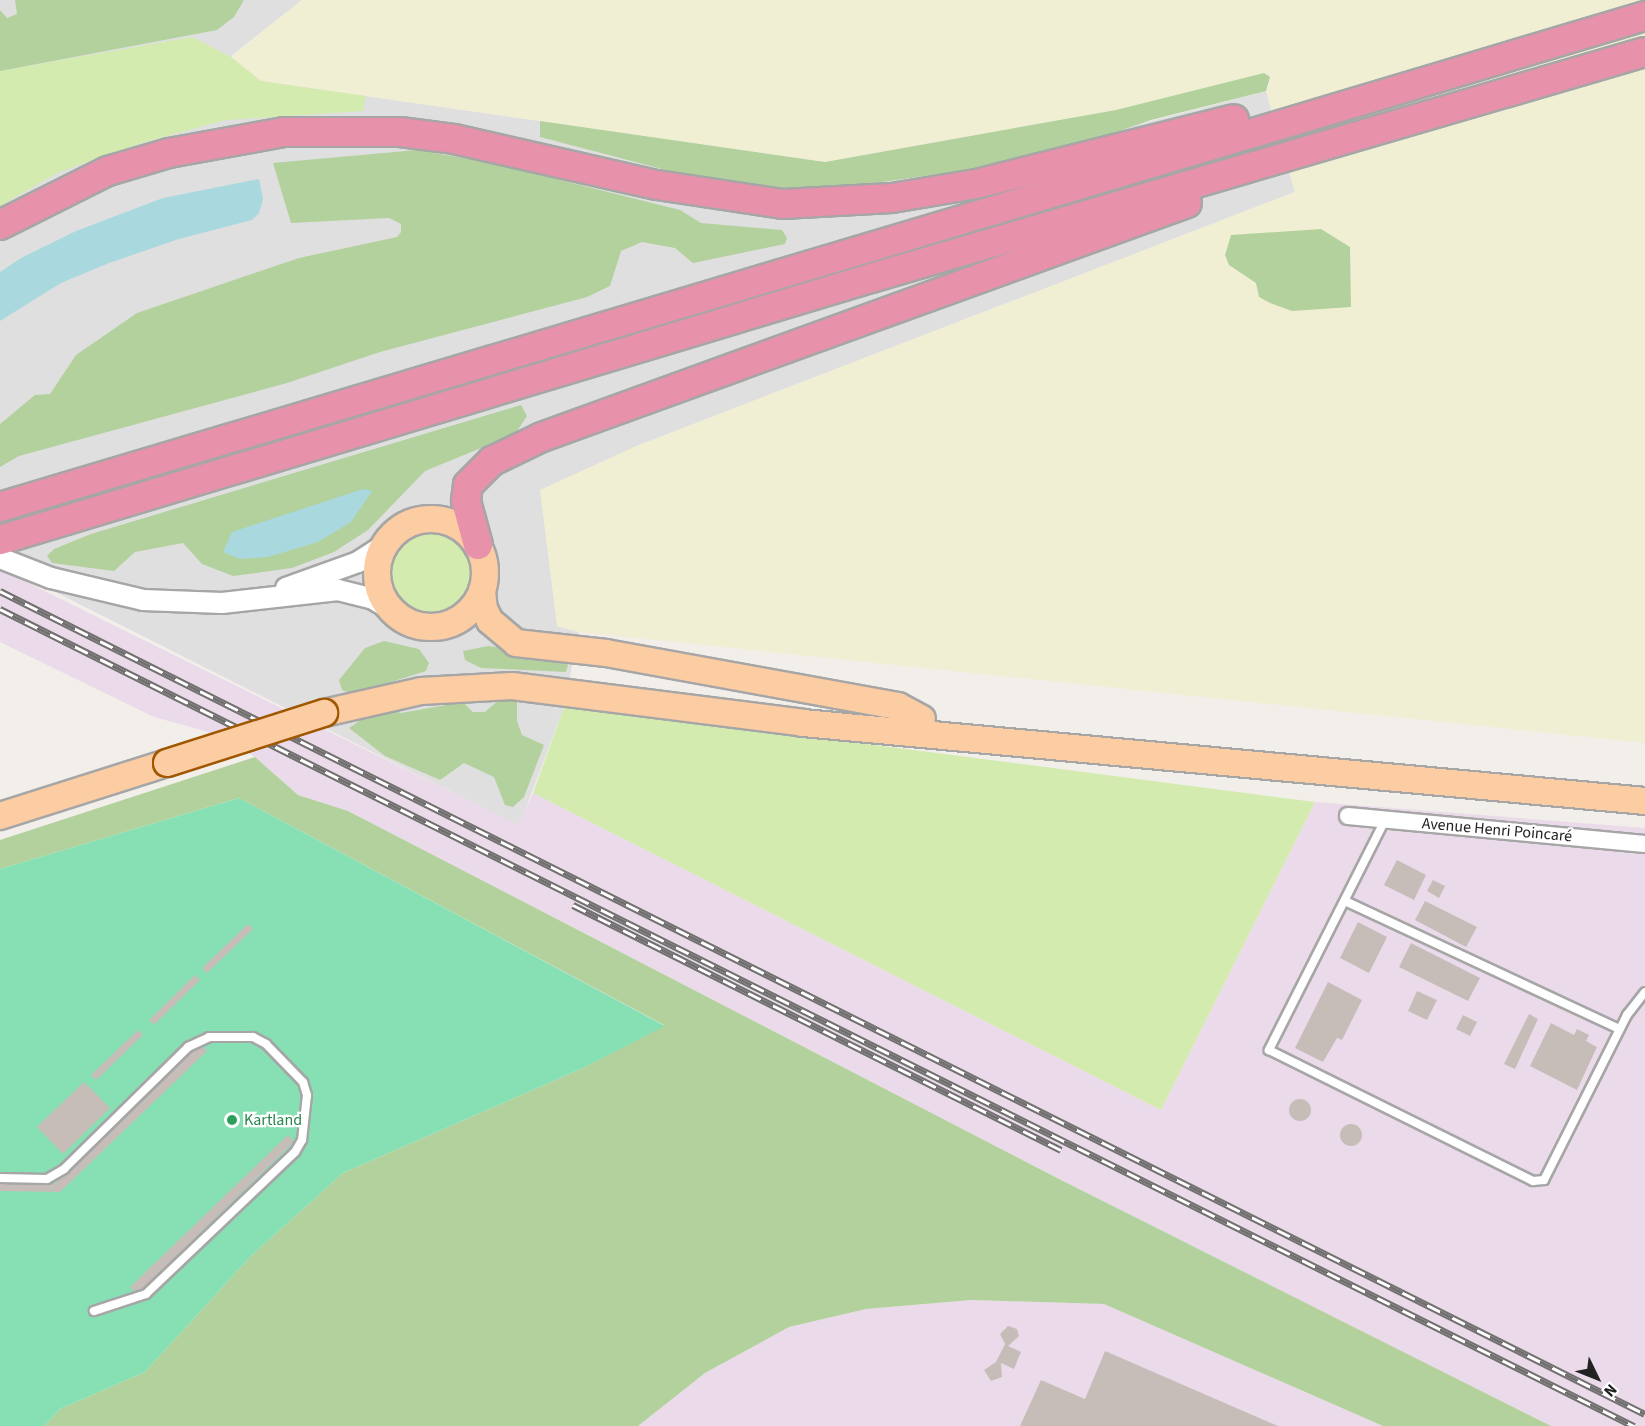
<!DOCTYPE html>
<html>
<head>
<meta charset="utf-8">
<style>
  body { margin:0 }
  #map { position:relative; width:1645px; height:1426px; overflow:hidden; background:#f2eee9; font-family:"Source Sans 3",sans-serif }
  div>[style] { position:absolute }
  .residential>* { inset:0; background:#e0dfdf }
  .industrial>* { inset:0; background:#ebdbea }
  .farmland>* { inset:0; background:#f0efd4 }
  .grass>* { inset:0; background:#d3ebaf }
  .round { border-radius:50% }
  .forest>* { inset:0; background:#b2d19d }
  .pitch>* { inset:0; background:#87e0b4 }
  .water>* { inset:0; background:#a9d9df }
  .building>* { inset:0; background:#c7bdb8 }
  .roads { filter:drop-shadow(2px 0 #a6a6a6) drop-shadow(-2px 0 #a6a6a6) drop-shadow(0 2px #a6a6a6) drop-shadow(0 -2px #a6a6a6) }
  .service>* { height:8px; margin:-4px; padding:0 4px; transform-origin:4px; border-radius:4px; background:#fff }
  .minor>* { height:16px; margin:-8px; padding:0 8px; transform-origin:8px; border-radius:8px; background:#fff }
  .tertiary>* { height:20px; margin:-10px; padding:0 10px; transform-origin:10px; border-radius:10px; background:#fff }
  .primary>* { height:26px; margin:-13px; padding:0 13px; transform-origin:13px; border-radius:13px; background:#fccca3 }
  .primary>.ring { margin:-13px; padding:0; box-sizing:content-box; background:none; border:26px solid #fccca3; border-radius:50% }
  .motorway>* { height:28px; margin:-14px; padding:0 14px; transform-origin:14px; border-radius:14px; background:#e891ab }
  .rail>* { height:7px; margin-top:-3.5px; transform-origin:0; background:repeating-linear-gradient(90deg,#fff 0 14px,#707070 0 28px); box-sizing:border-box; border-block:2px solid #707070 }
  .bridges { filter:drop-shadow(2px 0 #9f5800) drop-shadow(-2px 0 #9f5800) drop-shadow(0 2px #9f5800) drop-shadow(0 -2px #9f5800) }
  .primary-bridge>* { height:26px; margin:-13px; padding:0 13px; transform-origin:13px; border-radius:13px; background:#fccca3 }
  .dots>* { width:16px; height:16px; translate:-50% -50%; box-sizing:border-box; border:3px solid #fff; border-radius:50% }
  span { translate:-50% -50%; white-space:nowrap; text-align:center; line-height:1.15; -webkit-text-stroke:4.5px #fff; paint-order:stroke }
  .street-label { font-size:16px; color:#222 }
  .leisure-label { font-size:16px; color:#27864d }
  .left { translate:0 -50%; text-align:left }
  .north { position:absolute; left:1567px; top:1348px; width:60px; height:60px; -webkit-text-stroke:4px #fff; paint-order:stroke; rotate:133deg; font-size:16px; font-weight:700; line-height:24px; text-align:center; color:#222 }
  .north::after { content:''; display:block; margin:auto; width:21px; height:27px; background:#222; clip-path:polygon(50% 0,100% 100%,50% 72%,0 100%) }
</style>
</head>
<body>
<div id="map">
  <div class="residential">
    <div style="clip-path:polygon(0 0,302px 0,231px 56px,261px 81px,540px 121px,541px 137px,677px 173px,772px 190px,960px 171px,1266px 91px,1295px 192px,634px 447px,557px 626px,578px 632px,565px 705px,519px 826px,0 564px)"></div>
  </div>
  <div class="industrial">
    <div style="clip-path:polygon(0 569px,518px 825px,533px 793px,1161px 1110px,1315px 802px,1645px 828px,1645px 1426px,1551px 1426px,1061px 1180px,348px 811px,298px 795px,255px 757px,223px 736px,154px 717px,0 642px)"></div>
    <div style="clip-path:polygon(971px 1300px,1104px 1304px,1383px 1426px,638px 1426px,705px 1373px,789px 1327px,866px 1309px)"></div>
  </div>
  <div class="farmland">
    <div style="clip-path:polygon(302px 0,1645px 0,1645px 743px,578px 632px,557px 626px,540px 490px,634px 447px,1295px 192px,1266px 91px,1270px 84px,1264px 73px,1116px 110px,825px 162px,261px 81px,231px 57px)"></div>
  </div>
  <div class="grass">
    <div style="clip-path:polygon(192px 37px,231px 57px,261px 81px,366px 96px,363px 111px,226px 120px,145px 142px,59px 172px,0 206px,0 71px)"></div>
    <div class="round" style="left:387px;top:531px;width:86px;height:86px"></div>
    <div style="clip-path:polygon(565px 705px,1315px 802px,1161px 1110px,533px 793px)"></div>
  </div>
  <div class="forest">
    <div style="clip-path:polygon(15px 0,244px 0,234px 17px,217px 30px,0 71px,0 10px,7px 18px,17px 14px)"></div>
    <div style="clip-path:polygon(1264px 73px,1270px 77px,1266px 91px,1151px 120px,1105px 136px,960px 171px,846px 187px,772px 190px,677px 173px,540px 137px,540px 121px,825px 162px,1116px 110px)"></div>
    <div style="clip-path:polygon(417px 150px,492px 163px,680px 210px,701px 223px,782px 230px,787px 238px,785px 244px,693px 263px,675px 248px,642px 242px,621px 251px,610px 286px,587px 297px,380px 352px,287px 383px,19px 456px,0 467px,0 424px,35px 395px,50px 394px,76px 355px,137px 313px,299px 258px,397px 237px,401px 232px,401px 224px,389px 218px,291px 223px,273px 163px)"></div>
    <div style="clip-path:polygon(1321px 229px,1350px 247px,1351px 307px,1292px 311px,1270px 303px,1259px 297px,1256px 283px,1229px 265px,1225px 255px,1231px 235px)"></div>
    <div style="clip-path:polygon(521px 405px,527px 416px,515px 434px,425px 471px,368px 530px,334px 552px,292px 568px,233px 576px,202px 564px,183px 543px,135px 552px,114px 571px,52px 563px,47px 556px,54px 549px,91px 534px)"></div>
    <div style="clip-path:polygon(384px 641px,419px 649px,429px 663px,426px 671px,353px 694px,342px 690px,339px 680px,365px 648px)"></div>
    <div style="clip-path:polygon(488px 646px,559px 656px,568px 665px,566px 672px,481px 668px,465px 660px,463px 651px)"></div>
    <div style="clip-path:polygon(507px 693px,517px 696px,517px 721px,522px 735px,544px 745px,524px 797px,513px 807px,505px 805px,494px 777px,464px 763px,440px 780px,385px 756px,349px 728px,380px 707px,401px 713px,463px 702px,473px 712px,485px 712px)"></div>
    <div style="clip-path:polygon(255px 757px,298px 795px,348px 811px,1061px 1180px,1551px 1426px,1383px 1426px,1104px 1304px,971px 1300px,866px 1309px,789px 1327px,705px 1373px,638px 1426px,44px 1426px,60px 1409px,145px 1372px,251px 1256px,343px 1173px,583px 1068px,664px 1025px,239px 798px,0 869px,0 840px)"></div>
  </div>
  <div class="pitch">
    <div style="clip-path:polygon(239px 798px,665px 1026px,583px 1068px,343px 1173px,251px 1256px,145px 1372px,60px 1409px,44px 1426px,0 1426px,0 869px)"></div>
  </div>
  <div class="water">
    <div style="clip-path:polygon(259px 179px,263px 199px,259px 213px,252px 220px,179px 239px,109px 263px,61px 283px,0 321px,0 272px,21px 258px,76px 231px,163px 198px)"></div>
    <div style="clip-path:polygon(363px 489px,372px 491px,351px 522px,318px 542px,268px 557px,240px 559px,223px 552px,232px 532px)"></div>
  </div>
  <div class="building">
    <div style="clip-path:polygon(1397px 860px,1426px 875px,1414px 900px,1384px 885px)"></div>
    <div style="clip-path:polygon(1433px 880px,1445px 886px,1439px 898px,1427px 891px)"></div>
    <div style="clip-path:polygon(1425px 901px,1477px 927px,1466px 947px,1415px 920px)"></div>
    <div style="clip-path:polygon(1358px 922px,1387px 937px,1369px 973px,1340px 958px)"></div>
    <div style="clip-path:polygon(248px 924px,253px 929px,207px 973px,202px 968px)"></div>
    <div style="clip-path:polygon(1411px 943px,1480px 978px,1468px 1001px,1399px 967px)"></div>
    <div style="clip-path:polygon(195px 975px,200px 980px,154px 1025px,149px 1020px)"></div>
    <div style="clip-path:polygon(1328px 982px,1362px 1000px,1342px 1040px,1337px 1038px,1323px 1062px,1295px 1048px)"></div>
    <div style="clip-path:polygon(1417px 991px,1437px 1000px,1427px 1020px,1408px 1011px)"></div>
    <div style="clip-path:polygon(1529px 1014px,1538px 1019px,1515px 1069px,1504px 1064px)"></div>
    <div style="clip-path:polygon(1463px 1015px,1477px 1022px,1470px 1036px,1456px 1029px)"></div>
    <div style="clip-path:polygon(1551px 1023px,1574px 1035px,1577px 1029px,1589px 1035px,1586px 1041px,1597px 1047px,1577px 1090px,1530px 1066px)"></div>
    <div style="clip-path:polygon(138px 1030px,143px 1035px,96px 1080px,91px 1075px)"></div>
    <div style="clip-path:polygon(201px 1044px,207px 1051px,60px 1192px,0 1191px,0 1183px,54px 1184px)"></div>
    <div style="clip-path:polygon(84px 1082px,110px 1108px,63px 1154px,37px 1127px)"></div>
    <div class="round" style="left:1289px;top:1099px;width:22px;height:22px"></div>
    <div class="round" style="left:1340px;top:1124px;width:22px;height:22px"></div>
    <div style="clip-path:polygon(288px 1135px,294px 1142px,137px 1294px,130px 1287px)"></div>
    <div style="clip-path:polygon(1008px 1326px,1017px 1329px,1019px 1336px,1008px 1346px,1021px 1352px,1014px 1369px,1001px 1363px,1002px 1377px,991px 1381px,984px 1370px,996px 1362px,1005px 1344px,1000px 1334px)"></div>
    <div style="clip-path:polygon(1105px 1351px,1278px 1426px,1020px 1426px,1041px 1380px,1085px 1399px)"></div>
  </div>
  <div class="roads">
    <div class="service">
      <div style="left:1385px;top:820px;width:258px;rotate:116.8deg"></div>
      <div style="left:1269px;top:1050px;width:295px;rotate:26.4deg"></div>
      <div style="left:1533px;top:1181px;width:11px;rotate:-5deg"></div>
      <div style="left:1544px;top:1180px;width:185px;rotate:-63.3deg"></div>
      <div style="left:1627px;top:1015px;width:29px;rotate:-52deg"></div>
      <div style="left:1345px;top:901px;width:303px;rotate:25deg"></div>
      <div style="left:0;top:1178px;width:47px;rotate:1.2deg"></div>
      <div style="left:47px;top:1179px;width:20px;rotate:-30deg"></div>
      <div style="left:64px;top:1169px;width:174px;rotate:-44.5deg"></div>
      <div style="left:188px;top:1047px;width:23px;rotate:-25deg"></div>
      <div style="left:209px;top:1037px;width:44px"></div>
      <div style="left:253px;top:1037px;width:15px;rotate:28deg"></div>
      <div style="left:266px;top:1044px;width:53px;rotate:45.8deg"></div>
      <div style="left:303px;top:1082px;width:14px;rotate:73deg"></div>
      <div style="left:307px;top:1095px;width:45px;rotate:96.3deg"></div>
      <div style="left:302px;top:1140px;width:14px;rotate:120deg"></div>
      <div style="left:295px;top:1152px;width:206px;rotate:136.4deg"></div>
      <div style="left:146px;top:1294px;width:55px;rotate:161.9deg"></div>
    </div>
    <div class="minor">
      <div style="left:1348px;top:816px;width:298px;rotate:5.4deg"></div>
    </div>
    <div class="tertiary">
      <div style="left:0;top:558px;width:55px;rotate:21.4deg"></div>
      <div style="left:51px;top:578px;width:95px;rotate:13.4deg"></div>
      <div style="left:143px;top:600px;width:79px;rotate:2.2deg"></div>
      <div style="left:222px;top:603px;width:117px;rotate:-6.4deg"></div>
      <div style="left:338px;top:590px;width:36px;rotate:14deg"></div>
      <div style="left:373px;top:599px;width:27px;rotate:31deg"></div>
      <div style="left:286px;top:588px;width:77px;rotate:-19.9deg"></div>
      <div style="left:358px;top:562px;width:31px;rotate:-33deg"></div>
    </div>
    <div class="primary">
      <div class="ring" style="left:377px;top:519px;width:82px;height:82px"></div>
      <div style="left:482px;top:591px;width:18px;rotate:84deg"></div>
      <div style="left:484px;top:609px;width:13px;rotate:63deg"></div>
      <div style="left:490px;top:621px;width:34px;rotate:40deg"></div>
      <div style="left:516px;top:643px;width:91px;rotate:6.3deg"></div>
      <div style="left:606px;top:653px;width:297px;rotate:10.3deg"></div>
      <div style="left:898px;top:706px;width:27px;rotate:28deg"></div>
      <div style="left:324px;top:713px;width:99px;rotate:-12.8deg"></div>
      <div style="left:421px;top:691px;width:91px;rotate:-3.1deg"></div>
      <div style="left:512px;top:686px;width:293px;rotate:7.2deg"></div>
      <div style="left:803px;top:723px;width:846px;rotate:5.29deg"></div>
      <div style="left:0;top:816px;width:175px;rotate:-17.6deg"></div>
    </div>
    <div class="motorway">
      <div style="left:0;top:225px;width:121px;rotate:-26.6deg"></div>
      <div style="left:108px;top:171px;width:64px;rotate:-16.4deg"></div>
      <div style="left:169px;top:153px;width:117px;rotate:-10.3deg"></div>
      <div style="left:284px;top:132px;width:116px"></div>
      <div style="left:400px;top:132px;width:54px;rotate:7.4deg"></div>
      <div style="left:454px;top:139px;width:208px;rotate:12.8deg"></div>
      <div style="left:657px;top:185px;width:127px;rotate:8.6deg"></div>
      <div style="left:783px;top:204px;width:109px;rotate:-3.2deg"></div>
      <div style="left:892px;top:198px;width:85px;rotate:-9.5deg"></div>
      <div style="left:976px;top:184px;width:266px;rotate:-14.1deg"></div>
      <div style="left:0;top:507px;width:1717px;rotate:-16.62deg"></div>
      <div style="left:0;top:540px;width:910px;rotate:-16.74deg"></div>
      <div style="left:871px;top:278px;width:806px;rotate:-16.28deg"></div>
      <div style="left:478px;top:545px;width:46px;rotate:-105.3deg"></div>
      <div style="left:466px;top:501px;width:16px;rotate:-83deg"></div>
      <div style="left:468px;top:485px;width:34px;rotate:-45deg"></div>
      <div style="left:492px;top:461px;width:55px;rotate:-25.6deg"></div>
      <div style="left:542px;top:437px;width:686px;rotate:-19.94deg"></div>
    </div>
  </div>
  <div class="rail">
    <div style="left:0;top:591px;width:1839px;rotate:26.58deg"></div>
    <div style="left:0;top:609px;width:1827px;rotate:26.57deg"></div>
    <div style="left:573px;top:905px;width:546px;rotate:26.66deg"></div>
  </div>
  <div class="bridges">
    <div class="primary-bridge">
      <div style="left:167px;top:763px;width:165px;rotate:-17.7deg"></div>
    </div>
  </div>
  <div class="dots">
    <div style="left:232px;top:1120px;background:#2e9e5b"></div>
  </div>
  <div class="street-label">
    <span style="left:1497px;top:830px;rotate:5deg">Avenue Henri Poincaré</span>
  </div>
  <div class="leisure-label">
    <span class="left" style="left:244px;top:1120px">Kartland</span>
  </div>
  <div class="north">N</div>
</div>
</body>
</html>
